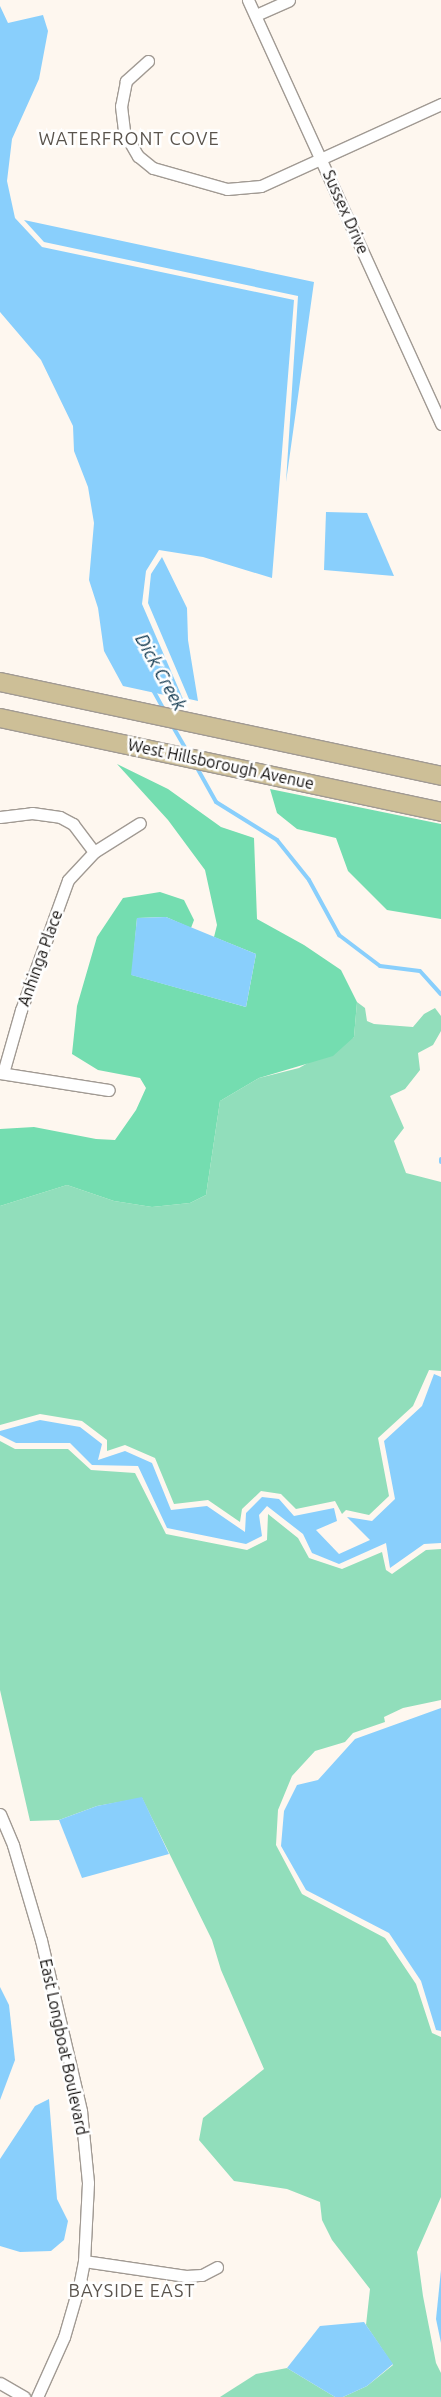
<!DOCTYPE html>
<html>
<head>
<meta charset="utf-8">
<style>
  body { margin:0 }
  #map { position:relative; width:441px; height:2397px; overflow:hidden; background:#fef7ef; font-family:Ubuntu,sans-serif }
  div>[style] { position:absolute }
  .green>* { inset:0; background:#91debb }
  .forest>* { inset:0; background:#74ddb0 }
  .water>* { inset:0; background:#89cffc }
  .stream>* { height:4px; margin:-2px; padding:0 2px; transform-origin:2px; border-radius:2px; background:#89cffc }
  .roads { filter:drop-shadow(1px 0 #a19a93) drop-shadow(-1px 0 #a19a93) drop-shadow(0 1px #a19a93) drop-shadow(0 -1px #a19a93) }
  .street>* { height:11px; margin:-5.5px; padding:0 5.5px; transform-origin:5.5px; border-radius:5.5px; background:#fff }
  .primary>* { height:18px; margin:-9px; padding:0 9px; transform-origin:9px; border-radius:9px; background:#cdbf97 }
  span { translate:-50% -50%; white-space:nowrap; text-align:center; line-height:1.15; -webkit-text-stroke:5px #fff; paint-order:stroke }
  .street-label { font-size:16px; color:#100d0b }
  .neighbourhood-label { font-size:18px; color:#5a544d; letter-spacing:1px }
  .water-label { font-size:18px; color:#0d354c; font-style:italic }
</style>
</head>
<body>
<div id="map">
  <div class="green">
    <div style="clip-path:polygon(357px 1002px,365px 1008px,367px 1021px,374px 1024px,413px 1027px,424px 1014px,435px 1008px,441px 1016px,441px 1031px,433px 1045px,418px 1053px,420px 1070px,405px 1089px,390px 1096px,404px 1128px,394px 1141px,406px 1173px,441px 1182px,441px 1371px,429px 1370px,413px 1406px,378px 1438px,389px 1496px,369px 1515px,346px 1510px,342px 1514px,335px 1501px,296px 1509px,281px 1494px,261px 1491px,242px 1509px,240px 1522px,208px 1500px,174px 1504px,155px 1458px,125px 1445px,107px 1451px,107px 1440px,82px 1421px,40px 1414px,0 1425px,0 1206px,67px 1185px,114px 1201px,152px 1207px,190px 1203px,206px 1195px,220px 1101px,259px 1078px,299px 1068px,354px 1037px)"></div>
    <div style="clip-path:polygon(0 1441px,15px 1449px,68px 1449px,91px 1470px,135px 1473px,166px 1534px,247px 1550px,267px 1540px,268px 1514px,298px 1538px,309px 1558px,342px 1569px,382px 1552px,386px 1570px,392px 1574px,426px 1550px,441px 1549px,441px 1700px,403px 1708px,384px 1717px,385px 1722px,353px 1733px,345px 1742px,315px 1751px,292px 1776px,278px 1810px,276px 1845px,302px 1894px,385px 1938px,416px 1984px,432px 2033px,441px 2037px,441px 2197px,417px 2252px,423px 2296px,436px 2363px,441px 2373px,441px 2397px,343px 2397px,367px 2386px,393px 2365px,366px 2325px,370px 2289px,332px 2240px,322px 2220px,320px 2202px,287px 2189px,234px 2181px,199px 2140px,203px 2118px,264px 2069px,221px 1970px,212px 1940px,142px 1798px,97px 1806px,59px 1820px,30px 1821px,0 1690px)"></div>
    <div style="clip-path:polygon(287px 2368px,335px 2397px,220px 2397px,256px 2374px)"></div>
  </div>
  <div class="forest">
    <div style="clip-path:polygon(117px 764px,168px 789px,221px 827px,254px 838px,257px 919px,304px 945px,341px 970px,357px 1002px,354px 1037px,333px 1056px,259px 1078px,220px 1101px,206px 1195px,190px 1203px,152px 1207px,114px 1201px,67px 1185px,0 1206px,0 1129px,34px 1127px,96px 1139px,115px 1140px,136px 1110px,146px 1088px,140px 1078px,98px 1070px,72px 1054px,77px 1006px,97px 937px,123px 898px,160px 892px,184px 900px,194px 920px,191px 928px,166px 917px,137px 918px,132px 975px,246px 1007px,256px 954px,214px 937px,217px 925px,205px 870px,168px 820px)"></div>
    <div style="clip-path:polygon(270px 789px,441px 824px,441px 919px,387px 910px,348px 871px,336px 838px,297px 829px,277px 813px)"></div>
  </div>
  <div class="water">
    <div style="clip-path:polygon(0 6px,8px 23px,43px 15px,48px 31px,39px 79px,12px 139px,7px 181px,15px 218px,42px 247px,294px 300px,272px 578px,203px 557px,159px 550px,146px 571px,142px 604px,183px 699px,123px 686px,104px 651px,98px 608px,89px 580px,94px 523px,88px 487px,74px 451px,73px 426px,41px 360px,0 312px)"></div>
    <div style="clip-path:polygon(24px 220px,314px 282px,286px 482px,298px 296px,44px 242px)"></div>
    <div style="clip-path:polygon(326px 512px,367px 513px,394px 576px,324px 570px)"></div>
    <div style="clip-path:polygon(162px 557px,187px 608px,188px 640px,198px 701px,189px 699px,148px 603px,151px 574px)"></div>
    <div style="clip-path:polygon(166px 917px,256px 954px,246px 1007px,131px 975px,137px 918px)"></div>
    <div style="clip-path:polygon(434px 1374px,441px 1377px,441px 1543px,424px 1544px,390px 1568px,386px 1543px,339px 1564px,312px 1553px,303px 1534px,267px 1506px,259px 1515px,262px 1536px,246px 1544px,167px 1528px,138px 1466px,92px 1465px,70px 1443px,16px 1443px,0 1435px,0 1431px,40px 1420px,80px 1427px,102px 1444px,98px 1460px,125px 1451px,152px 1463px,171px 1510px,207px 1506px,245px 1532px,246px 1513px,262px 1497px,279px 1499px,294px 1516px,334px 1508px,337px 1521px,316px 1530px,339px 1554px,370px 1540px,347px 1517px,372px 1521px,395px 1499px,384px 1441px,422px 1406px)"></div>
    <div style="clip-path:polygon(441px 1708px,441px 2031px,436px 2030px,421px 1981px,389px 1933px,306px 1890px,281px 1846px,284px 1811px,297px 1785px,318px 1780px,355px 1739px)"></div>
    <div style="clip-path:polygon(142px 1797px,169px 1854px,82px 1878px,59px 1820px,97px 1806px)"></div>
    <div style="clip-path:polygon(0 1987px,9px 2005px,15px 2060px,0 2100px)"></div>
    <div style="clip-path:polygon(49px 2099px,57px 2199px,68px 2221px,64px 2240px,51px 2251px,20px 2252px,0 2246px,0 2159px,35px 2106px)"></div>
    <div style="clip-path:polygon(441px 2270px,441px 2343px,436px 2319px)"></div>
    <div style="clip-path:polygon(364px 2322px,393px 2364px,367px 2386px,343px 2397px,335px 2397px,287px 2368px,320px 2326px)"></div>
  </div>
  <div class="stream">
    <div style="left:153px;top:690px;width:25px;rotate:61deg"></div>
    <div style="left:172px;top:725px;width:30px;rotate:60deg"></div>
    <div style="left:196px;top:766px;width:41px;rotate:60.9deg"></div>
    <div style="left:216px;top:802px;width:72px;rotate:31.9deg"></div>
    <div style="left:277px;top:840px;width:51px;rotate:51.3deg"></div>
    <div style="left:309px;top:880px;width:63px;rotate:61.4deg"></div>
    <div style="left:339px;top:935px;width:51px;rotate:37.1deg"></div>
    <div style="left:380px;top:966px;width:40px;rotate:7.1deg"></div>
    <div style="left:420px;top:971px;width:31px;rotate:48deg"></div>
    <div style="left:441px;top:1159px;width:3px;rotate:90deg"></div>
  </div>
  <div class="roads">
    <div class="street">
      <div style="left:248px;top:0;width:466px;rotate:65.5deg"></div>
      <div style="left:256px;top:15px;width:36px;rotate:-24deg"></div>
      <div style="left:148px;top:61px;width:30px;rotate:138deg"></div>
      <div style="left:126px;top:81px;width:25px;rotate:101deg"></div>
      <div style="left:121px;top:106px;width:26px;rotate:83deg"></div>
      <div style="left:124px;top:132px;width:28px;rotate:60deg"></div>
      <div style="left:138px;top:156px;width:19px;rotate:39deg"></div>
      <div style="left:153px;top:168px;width:77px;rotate:15.8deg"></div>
      <div style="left:227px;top:189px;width:34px;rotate:-5deg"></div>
      <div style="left:261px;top:186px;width:198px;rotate:-24.5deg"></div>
      <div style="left:0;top:817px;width:32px;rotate:-7deg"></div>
      <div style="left:32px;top:813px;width:28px;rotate:8deg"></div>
      <div style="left:60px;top:817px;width:15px;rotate:28deg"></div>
      <div style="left:73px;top:824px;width:35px;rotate:53deg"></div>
      <div style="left:0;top:1073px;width:110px;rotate:8.9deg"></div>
      <div style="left:3px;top:1073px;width:66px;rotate:-74.1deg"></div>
      <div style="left:21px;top:1010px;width:138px;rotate:-70.1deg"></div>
      <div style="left:68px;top:880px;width:38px;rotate:-47deg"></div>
      <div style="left:94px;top:852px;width:54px;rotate:-32.2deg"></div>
      <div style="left:0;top:1814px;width:34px;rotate:67deg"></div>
      <div style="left:13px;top:1845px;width:99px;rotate:73.6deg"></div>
      <div style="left:41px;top:1940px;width:176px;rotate:76.8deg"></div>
      <div style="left:81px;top:2111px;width:72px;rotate:84.4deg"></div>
      <div style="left:88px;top:2183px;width:78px;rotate:92.9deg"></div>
      <div style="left:84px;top:2261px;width:21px;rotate:101deg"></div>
      <div style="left:80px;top:2282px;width:57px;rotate:106.2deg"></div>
      <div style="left:64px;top:2337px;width:66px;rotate:114.2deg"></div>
      <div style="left:84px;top:2261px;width:103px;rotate:8.4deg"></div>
      <div style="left:186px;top:2276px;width:16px;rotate:-4deg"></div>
      <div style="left:202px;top:2275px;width:17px;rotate:-28deg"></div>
      <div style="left:0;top:2383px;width:28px;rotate:30deg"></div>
    </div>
    <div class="primary">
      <div style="left:0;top:682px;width:451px;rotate:12deg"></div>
      <div style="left:0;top:718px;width:451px;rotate:12deg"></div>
    </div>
  </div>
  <div class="street-label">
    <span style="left:346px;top:212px;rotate:66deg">Sussex Drive</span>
    <span style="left:221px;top:764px;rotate:12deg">West Hillsborough Avenue</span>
    <span style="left:40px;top:958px;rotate:-70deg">Anhinga Place</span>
    <span style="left:64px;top:2047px;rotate:78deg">East Longboat Boulevard</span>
  </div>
  <div class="neighbourhood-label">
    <span style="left:129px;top:138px">WATERFRONT COVE</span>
    <span style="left:132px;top:2290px">BAYSIDE EAST</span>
  </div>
  <div class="water-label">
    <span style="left:161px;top:672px;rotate:61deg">Dick Creek</span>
  </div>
</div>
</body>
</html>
